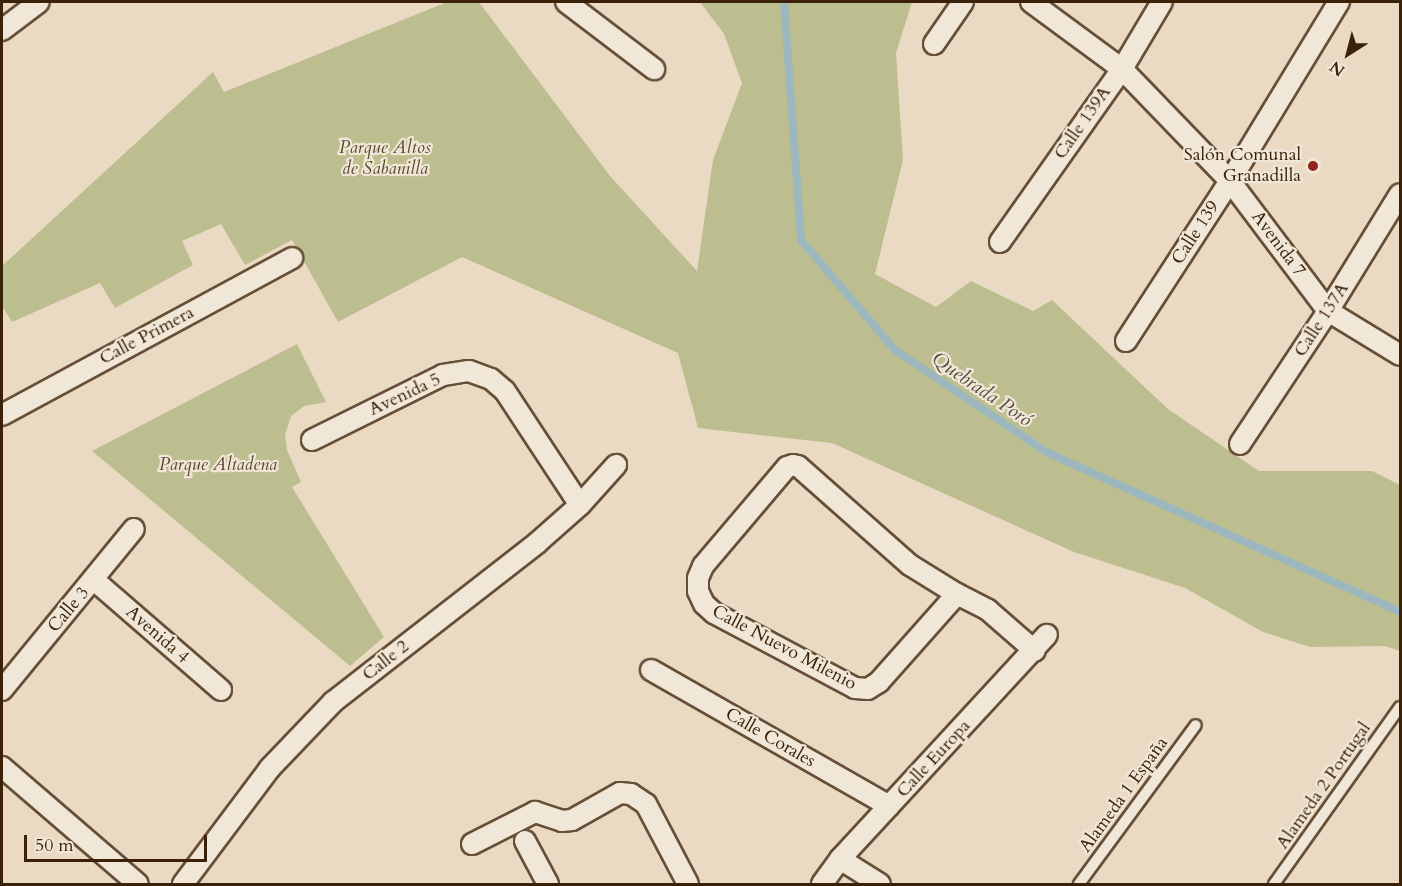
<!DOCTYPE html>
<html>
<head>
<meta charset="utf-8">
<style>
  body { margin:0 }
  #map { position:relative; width:1402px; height:886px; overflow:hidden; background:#eadac3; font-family:Cardo,serif }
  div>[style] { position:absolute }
  .green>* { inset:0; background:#bdbe8f }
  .stream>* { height:8px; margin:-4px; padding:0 4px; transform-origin:4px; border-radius:4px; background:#9cb8be }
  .roads { filter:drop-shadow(2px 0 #664f36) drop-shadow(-2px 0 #664f36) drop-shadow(0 2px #664f36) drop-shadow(0 -2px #664f36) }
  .service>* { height:10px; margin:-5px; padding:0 5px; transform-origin:5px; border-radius:5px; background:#f1e7d8 }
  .minor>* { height:20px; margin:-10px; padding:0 10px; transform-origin:10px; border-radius:10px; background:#f1e7d8 }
  .dots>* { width:16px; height:16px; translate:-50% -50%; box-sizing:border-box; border:3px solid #f1e7d8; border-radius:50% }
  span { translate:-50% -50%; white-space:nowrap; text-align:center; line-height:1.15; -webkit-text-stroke:4.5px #f1e7d8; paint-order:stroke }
  .street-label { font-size:18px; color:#3a2107 }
  .park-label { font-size:18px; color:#5b4829; font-style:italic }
  .poi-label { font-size:18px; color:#3a2107 }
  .right { translate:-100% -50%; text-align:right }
  .water-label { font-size:20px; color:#574e3e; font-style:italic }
  .frame { position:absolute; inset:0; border:3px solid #3a2107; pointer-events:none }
  .north { position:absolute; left:1318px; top:24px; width:60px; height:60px; -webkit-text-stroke:4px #f1e7d8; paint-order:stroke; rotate:216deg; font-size:16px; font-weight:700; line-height:24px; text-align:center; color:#3a2107 }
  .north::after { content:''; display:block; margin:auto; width:21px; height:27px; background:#3a2107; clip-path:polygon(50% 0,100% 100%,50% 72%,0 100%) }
  .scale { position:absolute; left:24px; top:835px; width:183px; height:27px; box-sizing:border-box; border:3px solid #3a2107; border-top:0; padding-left:8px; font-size:18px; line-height:21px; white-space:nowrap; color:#3a2107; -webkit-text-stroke:4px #f1e7d8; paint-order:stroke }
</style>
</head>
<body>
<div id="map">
  <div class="green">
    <div style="clip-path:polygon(447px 2px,479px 2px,610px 176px,697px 271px,713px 160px,742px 83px,724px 34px,700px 2px,912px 2px,896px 53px,903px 160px,875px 274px,936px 307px,971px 281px,1033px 311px,1052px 300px,1168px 409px,1259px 471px,1372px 471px,1400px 485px,1400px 651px,1385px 646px,1310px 647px,1263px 632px,1185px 588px,1074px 552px,832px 443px,698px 428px,678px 353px,462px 257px,338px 322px,292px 240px,245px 265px,221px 224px,182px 241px,193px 265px,115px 308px,100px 283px,12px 322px,2px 306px,2px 266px,213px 72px,224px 92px)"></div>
    <div style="clip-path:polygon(297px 344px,326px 402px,304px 406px,291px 416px,285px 435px,287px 450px,301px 482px,292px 487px,384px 637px,350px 666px,92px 451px)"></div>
  </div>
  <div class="stream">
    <div style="left:784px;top:2px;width:239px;rotate:85.9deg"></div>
    <div style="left:801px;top:240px;width:145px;rotate:49.5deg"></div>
    <div style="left:895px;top:350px;width:182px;rotate:34deg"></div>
    <div style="left:1046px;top:452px;width:388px;rotate:24.3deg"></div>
  </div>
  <div class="roads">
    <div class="service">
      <div style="left:1079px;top:884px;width:197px;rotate:-53.7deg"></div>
      <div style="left:1274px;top:884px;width:217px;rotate:-54.6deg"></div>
    </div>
    <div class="minor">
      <div style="left:566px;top:2px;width:111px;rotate:37.3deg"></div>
      <div style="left:1031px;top:2px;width:113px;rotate:36.4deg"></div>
      <div style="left:1122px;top:69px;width:156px;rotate:46deg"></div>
      <div style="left:1230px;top:181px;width:163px;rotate:53deg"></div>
      <div style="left:1328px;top:311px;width:84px;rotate:31.4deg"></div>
      <div style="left:2px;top:30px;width:46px;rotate:-37.1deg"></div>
      <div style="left:934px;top:44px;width:51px;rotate:-55.4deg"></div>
      <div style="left:1000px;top:242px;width:212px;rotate:-54.8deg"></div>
      <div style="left:1122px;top:69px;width:78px;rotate:-59.2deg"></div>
      <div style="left:1126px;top:341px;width:191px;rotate:-57deg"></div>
      <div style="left:1230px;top:181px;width:210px;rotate:-58.7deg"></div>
      <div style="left:2px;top:415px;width:330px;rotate:-28.4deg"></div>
      <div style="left:312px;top:440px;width:146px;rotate:-26.4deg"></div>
      <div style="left:443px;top:375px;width:26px;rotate:-9deg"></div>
      <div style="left:469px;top:371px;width:23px;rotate:20deg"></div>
      <div style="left:491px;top:379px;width:18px;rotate:41deg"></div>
      <div style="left:505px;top:391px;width:136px;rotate:56.7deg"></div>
      <div style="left:1240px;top:444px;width:159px;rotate:-56.5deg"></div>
      <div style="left:1328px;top:311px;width:137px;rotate:-58.4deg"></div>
      <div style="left:793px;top:465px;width:5px;rotate:11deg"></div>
      <div style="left:798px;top:466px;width:149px;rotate:41.5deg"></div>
      <div style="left:910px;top:565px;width:55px;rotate:31.7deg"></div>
      <div style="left:957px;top:594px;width:118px;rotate:131.6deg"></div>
      <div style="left:879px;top:682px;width:13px;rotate:148deg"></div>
      <div style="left:868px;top:689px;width:13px;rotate:-176deg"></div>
      <div style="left:855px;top:688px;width:160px;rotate:-152deg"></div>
      <div style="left:714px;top:613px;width:13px;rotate:-138deg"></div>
      <div style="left:704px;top:604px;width:14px;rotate:-115deg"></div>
      <div style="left:698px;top:591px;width:13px;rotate:-90deg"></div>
      <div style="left:698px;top:578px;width:13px;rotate:-67deg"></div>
      <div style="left:703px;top:566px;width:130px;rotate:-49.7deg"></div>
      <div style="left:787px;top:467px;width:6px;rotate:-18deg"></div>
      <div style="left:94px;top:580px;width:168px;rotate:40.9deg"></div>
      <div style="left:957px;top:594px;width:35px;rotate:27deg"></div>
      <div style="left:988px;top:610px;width:62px;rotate:41.1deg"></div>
      <div style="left:651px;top:670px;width:274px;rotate:29.7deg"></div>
      <div style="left:2px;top:690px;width:208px;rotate:-50.7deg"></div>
      <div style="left:2px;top:767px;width:179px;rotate:40.7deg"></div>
      <div style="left:525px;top:841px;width:49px;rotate:61.9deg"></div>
      <div style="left:472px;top:844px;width:71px;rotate:-26.9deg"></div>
      <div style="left:535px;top:812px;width:28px;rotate:18deg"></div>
      <div style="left:562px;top:821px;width:10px;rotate:-6deg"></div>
      <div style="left:572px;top:820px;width:55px;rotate:-29.4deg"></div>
      <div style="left:620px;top:793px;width:11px;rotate:5deg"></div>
      <div style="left:631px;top:794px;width:18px;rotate:34deg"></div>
      <div style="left:646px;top:804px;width:90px;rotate:62.3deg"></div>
      <div style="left:840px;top:859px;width:47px;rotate:32deg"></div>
      <div style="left:183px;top:884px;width:145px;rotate:-53.1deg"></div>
      <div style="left:270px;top:768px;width:91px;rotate:-46.3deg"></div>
      <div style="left:333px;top:702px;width:259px;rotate:-37.9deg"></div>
      <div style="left:537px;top:543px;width:57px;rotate:-41.5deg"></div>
      <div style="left:580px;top:505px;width:54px;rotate:-48deg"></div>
      <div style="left:822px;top:884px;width:31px;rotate:-54deg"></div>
      <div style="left:840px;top:859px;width:305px;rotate:-47.3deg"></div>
    </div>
  </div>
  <div class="dots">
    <div style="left:1313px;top:166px;background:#8f2418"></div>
  </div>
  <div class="street-label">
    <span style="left:1083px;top:123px;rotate:-55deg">Calle 139A</span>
    <span style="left:1196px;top:233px;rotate:-57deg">Calle 139</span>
    <span style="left:1278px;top:244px;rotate:53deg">Avenida 7</span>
    <span style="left:1322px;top:320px;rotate:-57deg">Calle 137A</span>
    <span style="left:147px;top:336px;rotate:-28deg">Calle Primera</span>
    <span style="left:405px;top:395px;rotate:-25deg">Avenida 5</span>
    <span style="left:69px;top:610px;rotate:-50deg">Calle 3</span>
    <span style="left:157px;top:635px;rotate:41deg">Avenida 4</span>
    <span style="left:784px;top:648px;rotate:28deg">Calle Nuevo Milenio</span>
    <span style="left:386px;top:661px;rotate:-38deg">Calle 2</span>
    <span style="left:770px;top:738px;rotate:30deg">Calle Corales</span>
    <span style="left:934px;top:759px;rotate:-47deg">Calle Europa</span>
    <span style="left:1324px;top:786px;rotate:-55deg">Alameda 2 Portugal</span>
    <span style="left:1124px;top:795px;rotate:-54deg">Alameda 1 España</span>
  </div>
  <div class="park-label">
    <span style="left:385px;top:159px">Parque Altos<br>de Sabanilla</span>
    <span style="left:218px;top:465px">Parque Altadena</span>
  </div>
  <div class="poi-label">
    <span class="right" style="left:1301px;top:166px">Salón Comunal<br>Granadilla</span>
  </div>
  <div class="water-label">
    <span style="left:982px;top:389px;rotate:34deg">Quebrada Poró</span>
  </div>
  <div class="frame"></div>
  <div class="north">N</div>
  <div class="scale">50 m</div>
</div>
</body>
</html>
